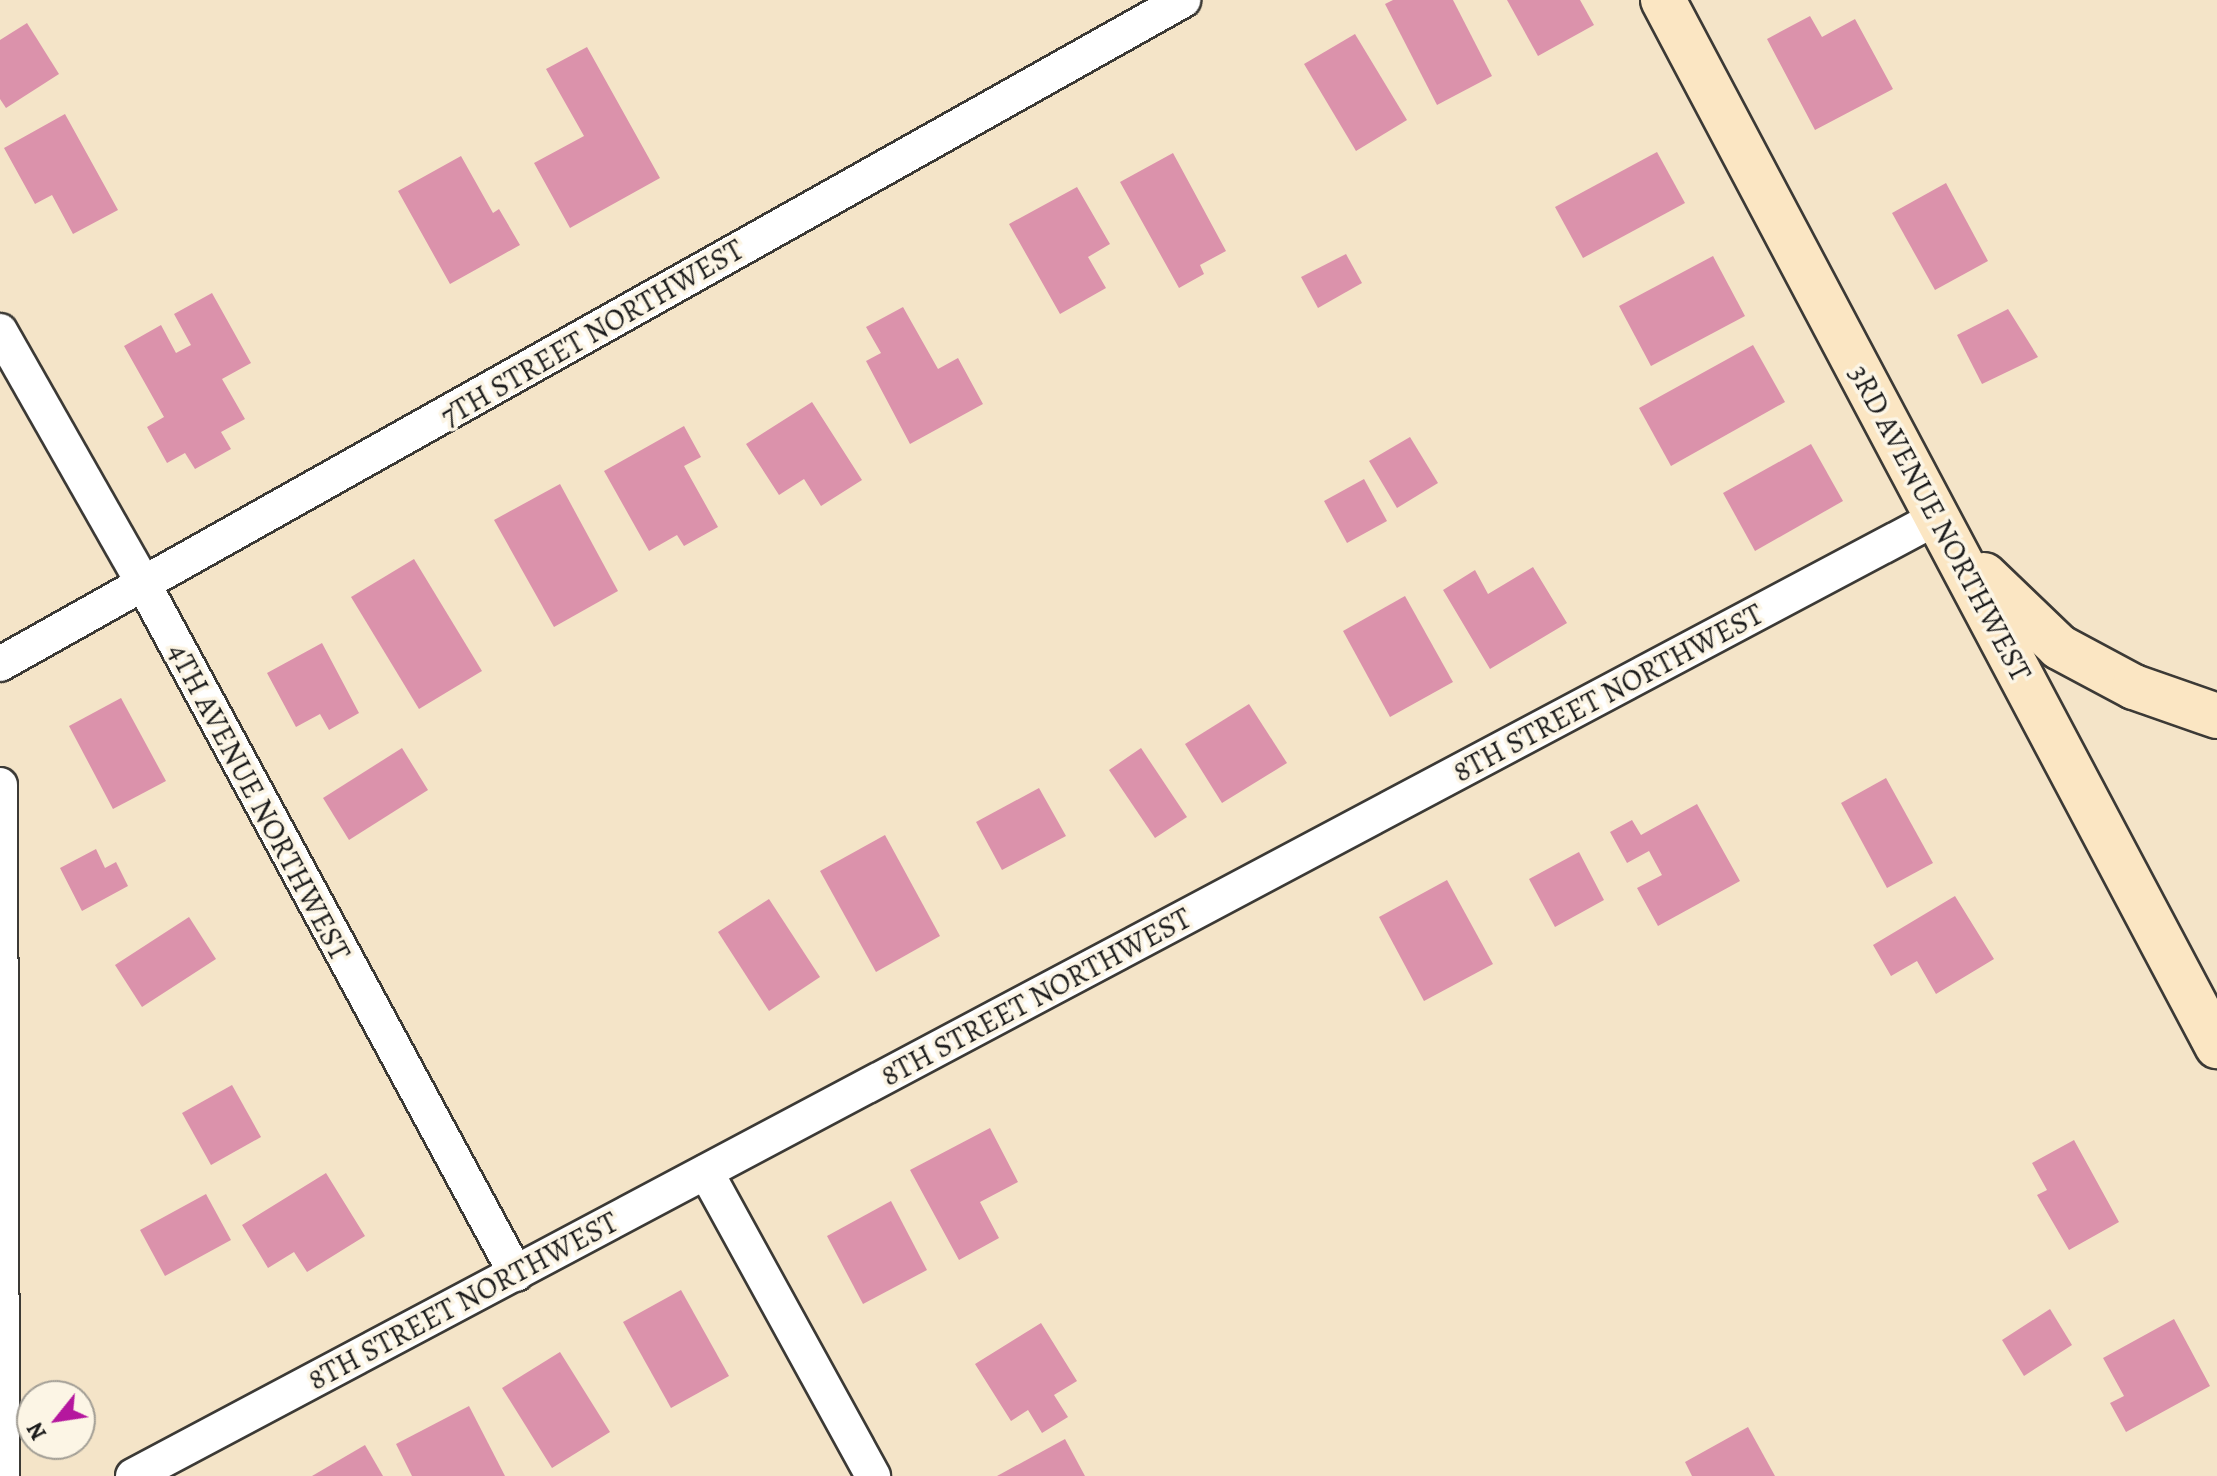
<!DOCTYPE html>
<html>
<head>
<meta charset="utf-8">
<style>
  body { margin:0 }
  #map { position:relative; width:2217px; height:1476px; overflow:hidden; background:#f4e4c8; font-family:Alegreya,serif }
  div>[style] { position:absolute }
  .building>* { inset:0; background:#db92ab }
  .roads { filter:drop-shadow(2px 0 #3c3a36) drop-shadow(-2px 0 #3c3a36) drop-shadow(0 2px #3c3a36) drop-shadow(0 -2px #3c3a36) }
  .minor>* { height:34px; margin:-17px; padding:0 17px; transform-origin:17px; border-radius:17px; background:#fff }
  .secondary>* { height:44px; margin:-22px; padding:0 22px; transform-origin:22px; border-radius:22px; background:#fbe6c3 }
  span { translate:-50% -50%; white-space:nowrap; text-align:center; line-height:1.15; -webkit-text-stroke:7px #fcf5e5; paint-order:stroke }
  .street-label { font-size:30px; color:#1c1c1c }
  .north { position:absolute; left:16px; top:1380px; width:80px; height:80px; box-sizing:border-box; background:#fcf5e5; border:2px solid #a29e95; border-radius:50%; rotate:240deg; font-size:22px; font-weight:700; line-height:32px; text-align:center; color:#1c1c1c }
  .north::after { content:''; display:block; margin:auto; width:28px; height:36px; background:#b5179e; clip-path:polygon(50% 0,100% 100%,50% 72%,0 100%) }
</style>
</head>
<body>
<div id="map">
  <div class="building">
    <div style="clip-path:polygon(1393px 0,1453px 0,1492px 76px,1437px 105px,1385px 4px)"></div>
    <div style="clip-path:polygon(1507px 0,1580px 0,1594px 25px,1538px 56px)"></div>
    <div style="clip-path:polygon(1810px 16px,1822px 37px,1855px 19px,1893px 89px,1815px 130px,1767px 39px)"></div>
    <div style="clip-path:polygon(27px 23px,59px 74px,6px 108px,0 99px,0 40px)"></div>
    <div style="clip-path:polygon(1355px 34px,1407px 120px,1356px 151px,1304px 64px)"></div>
    <div style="clip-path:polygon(587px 47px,660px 178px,570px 228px,534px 163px,584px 136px,546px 69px)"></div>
    <div style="clip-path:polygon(65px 114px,118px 210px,73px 234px,52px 195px,35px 204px,4px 148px)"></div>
    <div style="clip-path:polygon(1657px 152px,1685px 203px,1583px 258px,1555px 207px)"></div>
    <div style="clip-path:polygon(1173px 153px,1226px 251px,1200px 265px,1204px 274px,1179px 288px,1120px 182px)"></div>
    <div style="clip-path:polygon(461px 156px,493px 213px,499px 209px,520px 245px,450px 284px,398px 191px)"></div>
    <div style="clip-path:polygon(1946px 183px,1988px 261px,1935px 290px,1892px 213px)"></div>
    <div style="clip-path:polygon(1077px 187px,1110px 244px,1088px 257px,1106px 288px,1060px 314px,1009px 224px)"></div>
    <div style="clip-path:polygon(1346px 254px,1362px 283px,1318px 308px,1301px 277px)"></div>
    <div style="clip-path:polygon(1713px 256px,1745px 316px,1651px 366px,1619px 306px)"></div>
    <div style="clip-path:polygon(212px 293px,251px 363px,222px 379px,245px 419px,221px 432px,231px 449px,195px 469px,185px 453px,167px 463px,147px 427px,164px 417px,124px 346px,161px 325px,176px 353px,191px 345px,174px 314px)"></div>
    <div style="clip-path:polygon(903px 307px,938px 369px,958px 358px,983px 404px,910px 444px,866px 361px,881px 353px,866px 327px)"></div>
    <div style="clip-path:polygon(2008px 309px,2038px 357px,1982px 384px,1957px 335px)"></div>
    <div style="clip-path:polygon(1753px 345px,1785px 402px,1671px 466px,1639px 408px)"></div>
    <div style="clip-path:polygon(812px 402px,862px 480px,821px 506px,804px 479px,779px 495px,746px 444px)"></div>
    <div style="clip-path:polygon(684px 426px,701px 457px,684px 466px,718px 527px,684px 546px,677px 535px,649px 551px,604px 471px)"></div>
    <div style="clip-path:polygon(1410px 437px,1438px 483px,1397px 508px,1369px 461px)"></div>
    <div style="clip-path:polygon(1811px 444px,1843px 501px,1755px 551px,1723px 493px)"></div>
    <div style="clip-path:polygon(1364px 479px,1387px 521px,1347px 543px,1324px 501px)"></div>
    <div style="clip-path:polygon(560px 484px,618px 591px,554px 627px,494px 520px)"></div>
    <div style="clip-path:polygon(414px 559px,482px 671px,419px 709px,351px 597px)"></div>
    <div style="clip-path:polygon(1533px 567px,1567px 623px,1490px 669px,1443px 590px,1475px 570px,1488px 594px)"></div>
    <div style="clip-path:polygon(1405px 596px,1453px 682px,1390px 717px,1343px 631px)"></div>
    <div style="clip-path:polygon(322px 643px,359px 713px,329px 730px,320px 714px,296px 727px,267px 673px)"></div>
    <div style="clip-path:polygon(121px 698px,166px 781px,113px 809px,69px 726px)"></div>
    <div style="clip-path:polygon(1249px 704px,1287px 763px,1222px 803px,1185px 744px)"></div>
    <div style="clip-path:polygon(402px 748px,428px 790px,349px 840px,323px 798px)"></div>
    <div style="clip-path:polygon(1141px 748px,1187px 817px,1155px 838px,1109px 770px)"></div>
    <div style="clip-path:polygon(1886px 778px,1933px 863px,1887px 888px,1841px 803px)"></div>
    <div style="clip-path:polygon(1039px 788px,1066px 836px,1002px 870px,976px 822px)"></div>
    <div style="clip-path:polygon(1697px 804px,1740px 881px,1658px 926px,1637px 888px,1662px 875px,1649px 851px,1627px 863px,1610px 832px,1632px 820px,1641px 835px)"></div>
    <div style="clip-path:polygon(885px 835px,940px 936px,876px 972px,820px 871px)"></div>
    <div style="clip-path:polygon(96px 849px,105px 868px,116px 862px,128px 886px,82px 911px,60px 868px)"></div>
    <div style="clip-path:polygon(1579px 852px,1604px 900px,1555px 927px,1529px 879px)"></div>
    <div style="clip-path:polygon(1447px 880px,1493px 964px,1424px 1001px,1379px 917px)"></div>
    <div style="clip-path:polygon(1955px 896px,1994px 959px,1936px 994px,1917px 961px,1891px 976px,1873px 945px)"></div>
    <div style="clip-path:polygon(769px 899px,820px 977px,769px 1011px,718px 932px)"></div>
    <div style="clip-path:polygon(189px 917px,216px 959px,142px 1007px,115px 965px)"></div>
    <div style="clip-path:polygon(232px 1085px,261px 1137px,211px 1165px,182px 1113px)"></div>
    <div style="clip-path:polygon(990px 1128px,1018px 1182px,980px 1202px,999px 1238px,959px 1260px,910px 1170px)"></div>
    <div style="clip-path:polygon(2074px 1140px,2119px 1222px,2069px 1250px,2037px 1195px,2047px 1190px,2032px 1163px)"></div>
    <div style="clip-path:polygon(326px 1173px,365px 1236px,307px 1272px,294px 1252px,268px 1268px,242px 1225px)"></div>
    <div style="clip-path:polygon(206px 1194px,231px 1240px,165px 1276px,140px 1230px)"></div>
    <div style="clip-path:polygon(891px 1201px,927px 1270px,863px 1304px,827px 1236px)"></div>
    <div style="clip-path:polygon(681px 1290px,729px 1376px,671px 1408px,623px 1322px)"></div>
    <div style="clip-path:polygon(2050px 1309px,2072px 1345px,2024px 1376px,2002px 1340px)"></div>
    <div style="clip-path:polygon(2174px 1319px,2210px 1386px,2126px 1432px,2110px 1403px,2124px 1396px,2103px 1358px)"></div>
    <div style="clip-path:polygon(1041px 1323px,1077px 1381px,1054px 1395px,1068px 1417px,1042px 1433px,1028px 1410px,1011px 1421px,975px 1364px)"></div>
    <div style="clip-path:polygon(560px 1352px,610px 1432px,552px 1468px,502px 1388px)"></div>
    <div style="clip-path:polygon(469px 1406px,505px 1476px,412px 1476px,396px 1444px)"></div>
    <div style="clip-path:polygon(1748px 1427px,1775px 1476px,1692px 1476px,1685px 1462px)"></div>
    <div style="clip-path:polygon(1065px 1439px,1085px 1476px,997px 1476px)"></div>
    <div style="clip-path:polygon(365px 1445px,383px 1476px,312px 1476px)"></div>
  </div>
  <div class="roads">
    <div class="minor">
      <div style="left:0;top:331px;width:292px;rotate:60.4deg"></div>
      <div style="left:144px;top:585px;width:783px;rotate:61.63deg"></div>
      <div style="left:0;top:664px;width:1357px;rotate:-29.3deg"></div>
      <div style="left:0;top:785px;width:691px;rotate:89.83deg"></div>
      <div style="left:706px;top:1172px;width:347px;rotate:61.2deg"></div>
      <div style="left:133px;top:1476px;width:2044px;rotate:-27.98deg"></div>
    </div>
    <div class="secondary">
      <div style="left:1663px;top:0;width:1184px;rotate:62.09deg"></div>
      <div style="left:1984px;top:575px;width:104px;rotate:43.8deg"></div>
      <div style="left:2059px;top:647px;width:85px;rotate:28.1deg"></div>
      <div style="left:2134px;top:687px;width:88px;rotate:19.3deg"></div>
    </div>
  </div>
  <div class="street-label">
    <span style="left:592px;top:333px;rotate:-30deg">7TH STREET NORTHWEST</span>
    <span style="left:1940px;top:523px;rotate:62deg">3RD AVENUE NORTHWEST</span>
    <span style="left:1608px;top:693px;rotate:-28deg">8TH STREET NORTHWEST</span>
    <span style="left:259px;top:802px;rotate:62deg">4TH AVENUE NORTHWEST</span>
    <span style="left:1036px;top:997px;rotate:-28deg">8TH STREET NORTHWEST</span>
    <span style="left:463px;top:1301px;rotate:-28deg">8TH STREET NORTHWEST</span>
  </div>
  <div class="north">N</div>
</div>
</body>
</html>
